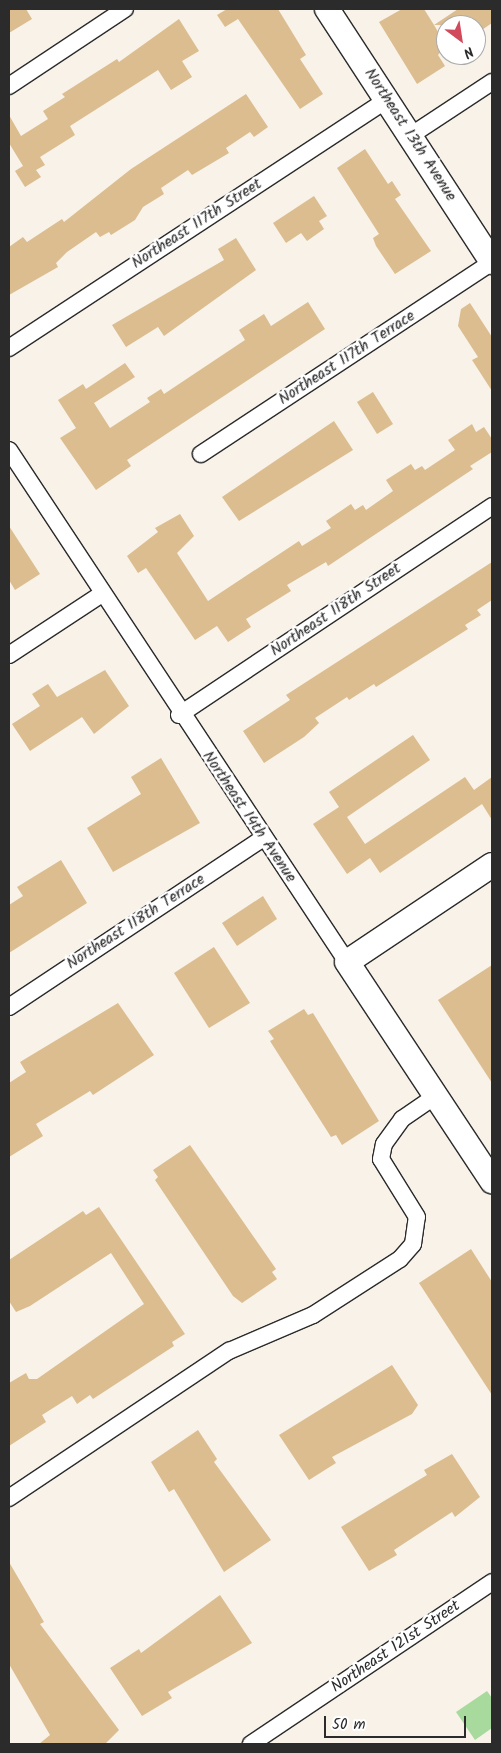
<!DOCTYPE html>
<html>
<head>
<meta charset="utf-8">
<style>
  body { margin:0 }
  #map { position:relative; width:501px; height:1753px; overflow:hidden; background:#f8f2e9; font-family:Kalam,sans-serif }
  div>[style] { position:absolute }
  .green>* { inset:0; background:#a7da9c }
  .building>* { inset:0; background:#dbbd8f }
  .roads { filter:drop-shadow(1px 0 #2b2b2b) drop-shadow(-1px 0 #2b2b2b) drop-shadow(0 1px #2b2b2b) drop-shadow(0 -1px #2b2b2b) }
  .street>* { height:16px; margin:-8px; padding:0 8px; transform-origin:8px; border-radius:8px; background:#fff }
  .secondary>* { height:24px; margin:-12px; padding:0 12px; transform-origin:12px; border-radius:12px; background:#fff }
  span { translate:-50% -50%; white-space:nowrap; text-align:center; line-height:1.15; -webkit-text-stroke:5px #fff; paint-order:stroke }
  .street-label { font-size:16px; color:#2b2b2b }
  .frame { position:absolute; inset:0; border:10px solid #2b2b2b; pointer-events:none }
  .north { position:absolute; left:436px; top:15px; width:50px; height:50px; box-sizing:border-box; background:#fff; border:1px solid #aaa; border-radius:50%; rotate:149deg; font-size:14px; font-weight:700; line-height:20px; text-align:center; color:#2b2b2b }
  .north::after { content:''; display:block; margin:auto; width:18px; height:22px; background:#d1495b; clip-path:polygon(50% 0,100% 100%,50% 72%,0 100%) }
  .scale { position:absolute; left:324px; top:1716px; width:142px; height:22px; box-sizing:border-box; border:2px solid #2b2b2b; border-top:0; padding-left:6px; font-size:15px; line-height:18px; white-space:nowrap; color:#2b2b2b; -webkit-text-stroke:4px #fff; paint-order:stroke }
</style>
</head>
<body>
<div id="map">
  <div class="green">
    <div style="clip-path:polygon(487px 1691px,492px 1698px,492px 1728px,475px 1740px,456px 1712px)"></div>
  </div>
  <div class="building">
    <div style="clip-path:polygon(9px 9px,26px 9px,32px 19px,9px 33px)"></div>
    <div style="clip-path:polygon(227px 9px,278px 9px,306px 55px,300px 59px,323px 94px,300px 109px,238px 19px,225px 27px,217px 15px)"></div>
    <div style="clip-path:polygon(402px 9px,424px 9px,434px 25px,458px 9px,492px 9px,492px 23px,476px 34px,476px 25px,434px 25px,446px 45px,438px 55px,445px 66px,417px 84px,379px 22px)"></div>
    <div style="clip-path:polygon(179px 19px,199px 51px,182px 61px,192px 77px,171px 90px,158px 70px,70px 126px,75px 135px,40px 157px,45px 165px,36px 170px,41px 177px,25px 187px,15px 171px,23px 166px,9px 143px,9px 115px,21px 136px,48px 119px,43px 111px,65px 97px,62px 94px,117px 59px,119px 62px)"></div>
    <div style="clip-path:polygon(246px 94px,268px 127px,254px 137px,250px 132px,226px 148px,229px 153px,192px 175px,188px 170px,161px 188px,164px 194px,143px 207px,135px 220px,111px 235px,109px 232px,100px 237px,96px 232px,67px 252px,56px 263px,58px 267px,9px 295px,9px 247px,23px 237px,27px 242px,62px 219px,64px 222px,131px 169px)"></div>
    <div style="clip-path:polygon(365px 149px,388px 184px,392px 181px,401px 195px,395px 199px,431px 251px,395px 274px,376px 246px,373px 238px,379px 234px,337px 168px)"></div>
    <div style="clip-path:polygon(314px 196px,327px 216px,319px 221px,324px 229px,307px 241px,301px 233px,286px 243px,273px 223px)"></div>
    <div style="clip-path:polygon(236px 238px,256px 270px,164px 336px,158px 327px,126px 347px,112px 325px,224px 260px,218px 249px)"></div>
    <div style="clip-path:polygon(308px 302px,325px 329px,127px 460px,131px 466px,96px 490px,60px 438px,76px 428px,58px 400px,83px 384px,86px 389px,125px 363px,135px 377px,94px 403px,110px 428px,150px 402px,147px 398px,161px 389px,164px 394px,245px 340px,239px 330px,264px 314px,271px 326px)"></div>
    <div style="clip-path:polygon(470px 303px,492px 337px,492px 391px,472px 360px,478px 357px,458px 326px,461px 309px)"></div>
    <div style="clip-path:polygon(373px 392px,393px 424px,377px 434px,357px 402px)"></div>
    <div style="clip-path:polygon(334px 421px,353px 450px,239px 521px,222px 497px)"></div>
    <div style="clip-path:polygon(472px 424px,476px 432px,484px 427px,492px 439px,492px 452px,470px 466px,473px 469px,328px 566px,326px 562px,287px 585px,291px 591px,246px 619px,251px 627px,228px 642px,217px 626px,195px 640px,146px 568px,138px 573px,127px 556px,158px 532px,155px 528px,180px 514px,194px 536px,177px 553px,208px 601px,299px 541px,302px 546px,331px 528px,326px 521px,351px 504px,355px 510px,363px 505px,366px 510px,393px 491px,386px 480px,411px 464px,415px 470px,422px 466px,425px 470px,455px 450px,448px 440px)"></div>
    <div style="clip-path:polygon(9px 526px,40px 574px,15px 590px,9px 580px)"></div>
    <div style="clip-path:polygon(492px 562px,492px 600px,477px 610px,481px 615px,465px 625px,468px 629px,376px 687px,374px 684px,349px 700px,347px 697px,315px 718px,319px 723px,304px 737px,264px 763px,243px 731px,290px 700px,286px 695px)"></div>
    <div style="clip-path:polygon(105px 670px,129px 706px,94px 734px,82px 717px,30px 751px,12px 724px,40px 706px,32px 694px,48px 684px,57px 697px)"></div>
    <div style="clip-path:polygon(413px 735px,430px 760px,347px 817px,365px 844px,465px 777px,474px 790px,492px 777px,492px 820px,482px 804px,380px 873px,370px 858px,347px 874px,313px 824px,339px 807px,329px 792px)"></div>
    <div style="clip-path:polygon(161px 758px,200px 823px,113px 872px,87px 828px,141px 794px,131px 777px)"></div>
    <div style="clip-path:polygon(61px 860px,87px 903px,9px 953px,9px 905px,23px 896px,17px 887px)"></div>
    <div style="clip-path:polygon(263px 896px,277px 919px,237px 946px,222px 923px)"></div>
    <div style="clip-path:polygon(214px 947px,250px 1003px,209px 1028px,174px 973px)"></div>
    <div style="clip-path:polygon(492px 965px,492px 1083px,438px 1000px)"></div>
    <div style="clip-path:polygon(118px 1003px,154px 1055px,93px 1095px,90px 1091px,36px 1124px,43px 1136px,9px 1157px,9px 1083px,26px 1072px,20px 1062px)"></div>
    <div style="clip-path:polygon(304px 1009px,308px 1015px,313px 1013px,379px 1121px,342px 1145px,336px 1135px,331px 1137px,270px 1041px,274px 1039px,268px 1031px)"></div>
    <div style="clip-path:polygon(190px 1145px,276px 1269px,272px 1272px,277px 1279px,242px 1303px,233px 1296px,155px 1180px,158px 1177px,153px 1170px)"></div>
    <div style="clip-path:polygon(99px 1207px,185px 1334px,172px 1342px,174px 1346px,93px 1399px,90px 1395px,77px 1404px,72px 1396px,42px 1415px,46px 1422px,9px 1446px,9px 1383px,26px 1373px,29px 1379px,37px 1379px,144px 1304px,111px 1253px,30px 1306px,16px 1312px,9px 1301px,9px 1260px,83px 1211px,86px 1215px)"></div>
    <div style="clip-path:polygon(471px 1249px,492px 1282px,492px 1395px,419px 1283px)"></div>
    <div style="clip-path:polygon(392px 1365px,418px 1405px,412px 1414px,332px 1457px,336px 1463px,309px 1480px,279px 1435px)"></div>
    <div style="clip-path:polygon(198px 1430px,217px 1459px,214px 1462px,271px 1540px,224px 1572px,174px 1489px,169px 1492px,151px 1462px)"></div>
    <div style="clip-path:polygon(452px 1454px,480px 1497px,455px 1517px,452px 1512px,394px 1550px,397px 1555px,369px 1571px,341px 1527px,427px 1475px,424px 1470px)"></div>
    <div style="clip-path:polygon(9px 1562px,44px 1622px,40px 1624px,119px 1730px,105px 1744px,39px 1744px,50px 1735px,9px 1664px)"></div>
    <div style="clip-path:polygon(220px 1595px,252px 1643px,168px 1692px,172px 1698px,142px 1716px,110px 1668px,139px 1649px,141px 1653px)"></div>
  </div>
  <div class="roads">
    <div class="street">
      <div style="left:9px;top:86px;width:139px;rotate:-33.6deg"></div>
      <div style="left:410px;top:136px;width:98px;rotate:-33.4deg"></div>
      <div style="left:9px;top:348px;width:451px;rotate:-33.3deg"></div>
      <div style="left:9px;top:450px;width:614px;rotate:56.57deg"></div>
      <div style="left:201px;top:454px;width:349px;rotate:-33.4deg"></div>
      <div style="left:9px;top:655px;width:111px;rotate:-33.3deg"></div>
      <div style="left:179px;top:715px;width:376px;rotate:-33.7deg"></div>
      <div style="left:9px;top:1007px;width:305px;rotate:-33.6deg"></div>
      <div style="left:9px;top:1498px;width:265px;rotate:-33.8deg"></div>
      <div style="left:229px;top:1351px;width:91px;rotate:-23.2deg"></div>
      <div style="left:313px;top:1315px;width:103px;rotate:-32.8deg"></div>
      <div style="left:400px;top:1259px;width:20px;rotate:-49deg"></div>
      <div style="left:413px;top:1244px;width:27px;rotate:-82deg"></div>
      <div style="left:417px;top:1217px;width:68px;rotate:-121.8deg"></div>
      <div style="left:381px;top:1159px;width:15px;rotate:-79deg"></div>
      <div style="left:384px;top:1144px;width:31px;rotate:-54deg"></div>
      <div style="left:402px;top:1119px;width:42px;rotate:-34.4deg"></div>
      <div style="left:251px;top:1744px;width:290px;rotate:-33.9deg"></div>
    </div>
    <div class="secondary">
      <div style="left:327px;top:9px;width:302px;rotate:56.9deg"></div>
      <div style="left:492px;top:865px;width:174px;rotate:146.2deg"></div>
      <div style="left:347px;top:962px;width:263px;rotate:56.5deg"></div>
    </div>
  </div>
  <div class="street-label">
    <span style="left:410px;top:135px;rotate:57deg">Northeast 13th Avenue</span>
    <span style="left:197px;top:224px;rotate:-33deg">Northeast 117th Street</span>
    <span style="left:347px;top:358px;rotate:-33deg">Northeast 117th Terrace</span>
    <span style="left:336px;top:610px;rotate:-34deg">Northeast 118th Street</span>
    <span style="left:249px;top:817px;rotate:56deg">Northeast 14th Avenue</span>
    <span style="left:136px;top:922px;rotate:-33deg">Northeast 118th Terrace</span>
    <span style="left:396px;top:1647px;rotate:-34deg">Northeast 121st Street</span>
  </div>
  <div class="frame"></div>
  <div class="north">N</div>
  <div class="scale">50 m</div>
</div>
</body>
</html>
